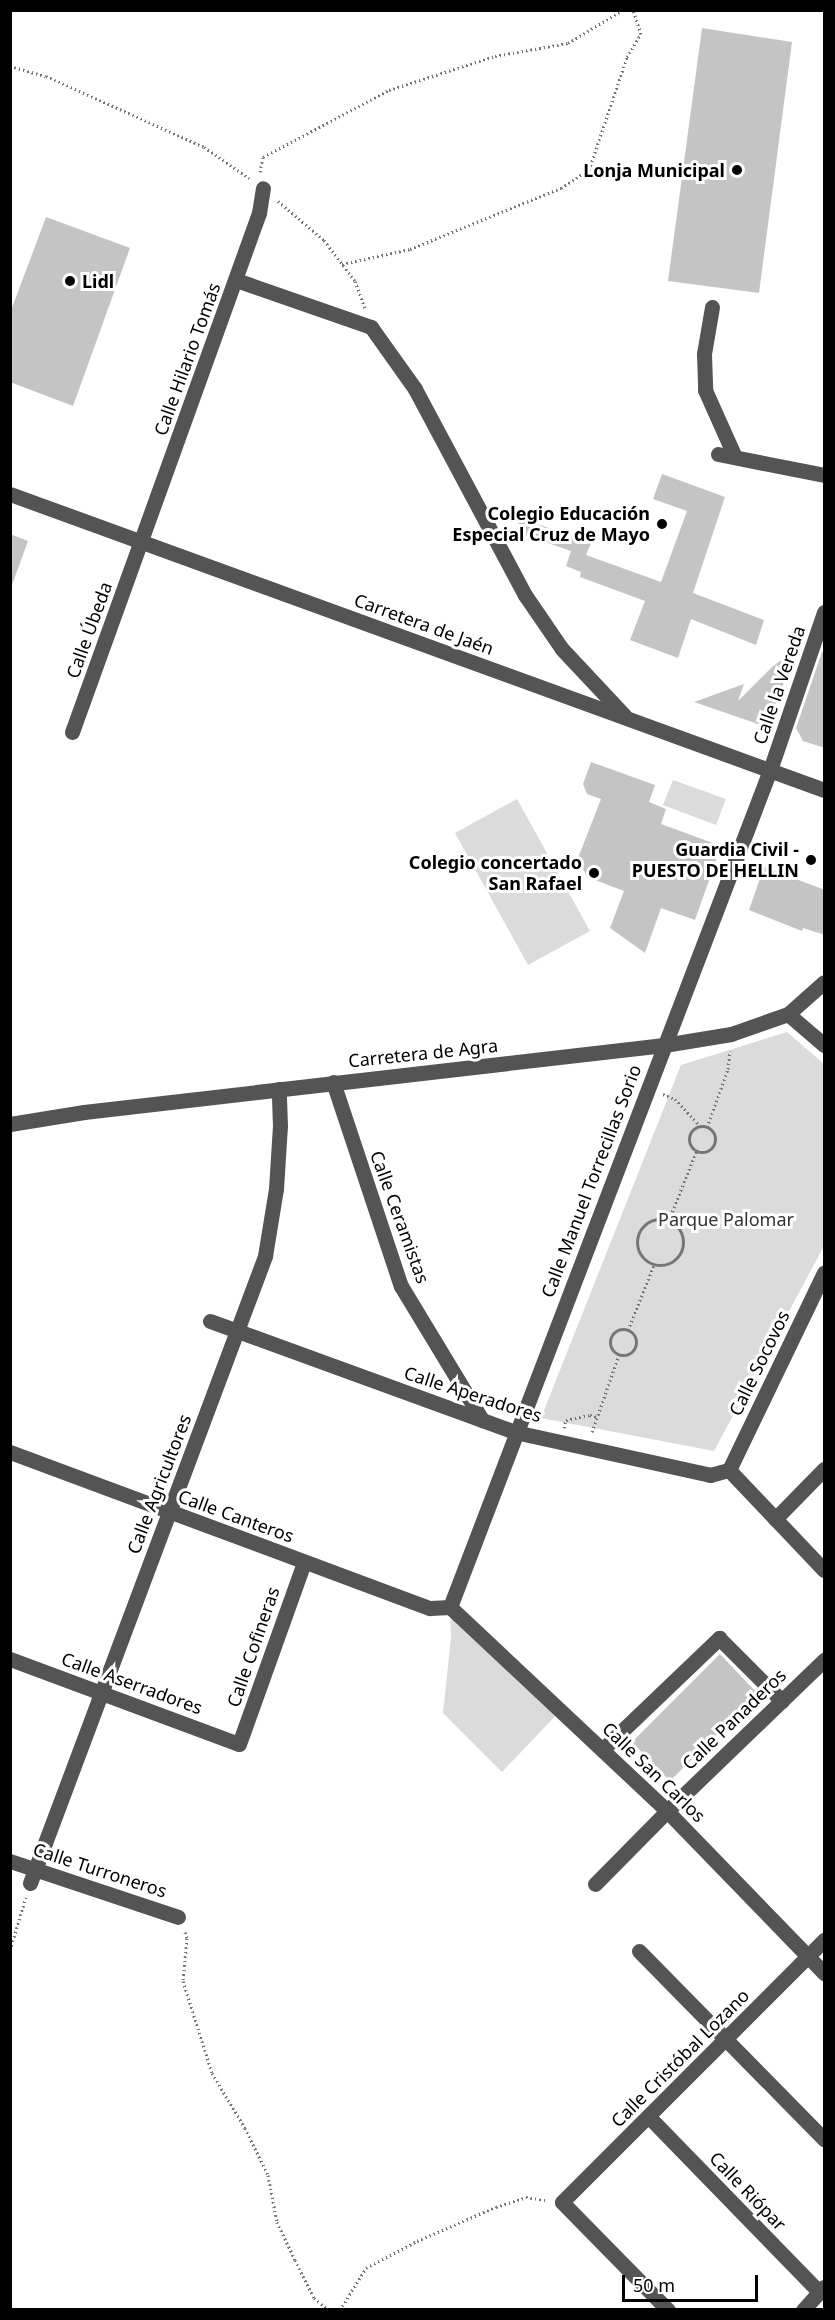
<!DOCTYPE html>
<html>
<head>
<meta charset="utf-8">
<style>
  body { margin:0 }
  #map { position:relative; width:835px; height:2320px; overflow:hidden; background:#fff; font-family:"Noto Sans",sans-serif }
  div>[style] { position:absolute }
  .green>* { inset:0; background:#dbdbdb }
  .building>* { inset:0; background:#c4c4c4 }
  .path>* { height:3px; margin-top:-1.5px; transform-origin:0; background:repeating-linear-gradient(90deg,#767676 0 1.5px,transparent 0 4.5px) }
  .path>.ring { margin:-1.5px; padding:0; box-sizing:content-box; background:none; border:3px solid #767676; border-radius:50% }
  .minor>* { height:15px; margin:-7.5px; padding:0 7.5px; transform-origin:7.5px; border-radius:7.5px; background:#545454 }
  .dots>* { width:16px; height:16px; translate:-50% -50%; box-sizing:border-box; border:3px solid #fff; border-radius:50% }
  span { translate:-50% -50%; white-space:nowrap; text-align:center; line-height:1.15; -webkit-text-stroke:6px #fff; paint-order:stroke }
  .poi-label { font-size:18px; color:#000; font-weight:700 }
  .right { translate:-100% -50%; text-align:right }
  .left { translate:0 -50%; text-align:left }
  .street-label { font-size:18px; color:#000 }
  .park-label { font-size:18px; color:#323232 }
  .frame { position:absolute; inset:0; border:12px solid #000; pointer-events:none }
  .scale { position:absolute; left:622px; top:2275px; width:136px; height:27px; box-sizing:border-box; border:3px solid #000; border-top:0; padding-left:8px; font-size:18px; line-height:21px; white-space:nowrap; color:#000; -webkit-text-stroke:4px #fff; paint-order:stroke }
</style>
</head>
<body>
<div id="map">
  <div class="green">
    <div style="clip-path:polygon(673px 780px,726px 799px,716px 825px,663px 805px)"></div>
    <div style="clip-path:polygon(517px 799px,590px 931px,528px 965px,455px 833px)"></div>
    <div style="clip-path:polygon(787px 1032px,824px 1064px,824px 1246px,714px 1451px,541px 1418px,681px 1065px)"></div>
    <div style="clip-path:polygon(450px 1607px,560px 1711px,502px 1772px,443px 1713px,451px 1637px)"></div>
  </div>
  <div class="building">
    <div style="clip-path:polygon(702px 28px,792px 42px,759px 293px,668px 281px)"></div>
    <div style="clip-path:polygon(46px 217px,130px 248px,73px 406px,10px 382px,10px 313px)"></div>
    <div style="clip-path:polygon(662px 474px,725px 497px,693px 593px,764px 620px,756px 645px,691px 619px,678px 658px,630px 640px,645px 601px,580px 577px,581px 572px,566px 566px,571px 551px,516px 532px,520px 518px,591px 543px,586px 555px,661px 582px,687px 511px,653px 499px)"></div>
    <div style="clip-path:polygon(10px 534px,28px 541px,12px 585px,10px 585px)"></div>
    <div style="clip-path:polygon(797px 648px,771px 716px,758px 724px,694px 702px,744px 684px,738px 701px,772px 667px)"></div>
    <div style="clip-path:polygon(822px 652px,825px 652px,825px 748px,803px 741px,796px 728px)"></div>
    <div style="clip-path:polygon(591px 762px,655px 785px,649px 802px,666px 809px,661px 824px,721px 846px,695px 920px,661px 908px,645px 953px,610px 928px,624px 891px,587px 877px,578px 858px,601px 799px,587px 794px,583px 784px)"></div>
    <div style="clip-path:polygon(764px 867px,825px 890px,825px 935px,803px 928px,802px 931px,749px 910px)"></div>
    <div style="clip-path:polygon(720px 1654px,758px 1694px,670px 1781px,632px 1742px)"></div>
  </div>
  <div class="path">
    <div style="left:10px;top:66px;width:37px;rotate:16deg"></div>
    <div style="left:46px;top:76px;width:173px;rotate:24.2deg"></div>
    <div style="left:204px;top:147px;width:55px;rotate:34.6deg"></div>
    <div style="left:260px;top:172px;width:15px;rotate:-79deg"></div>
    <div style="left:263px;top:157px;width:143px;rotate:-28deg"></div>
    <div style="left:389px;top:90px;width:111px;rotate:-17.8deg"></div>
    <div style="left:495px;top:56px;width:74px;rotate:-10.1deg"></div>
    <div style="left:568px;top:43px;width:64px;rotate:-31deg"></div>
    <div style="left:278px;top:201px;width:60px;rotate:40.3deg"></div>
    <div style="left:324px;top:240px;width:51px;rotate:52.9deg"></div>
    <div style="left:355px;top:281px;width:29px;rotate:70deg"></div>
    <div style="left:342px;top:264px;width:70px;rotate:-12.4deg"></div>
    <div style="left:410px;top:249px;width:163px;rotate:-22deg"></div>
    <div style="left:561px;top:188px;width:33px;rotate:-33deg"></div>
    <div style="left:589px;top:170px;width:119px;rotate:-71.4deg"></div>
    <div style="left:627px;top:57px;width:27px;rotate:-59deg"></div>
    <div style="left:641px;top:34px;width:25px;rotate:-108deg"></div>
    <div style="left:663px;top:1094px;width:13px;rotate:23deg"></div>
    <div style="left:675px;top:1099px;width:37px;rotate:47deg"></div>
    <div class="ring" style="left:689px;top:1126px;width:23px;height:23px"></div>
    <div style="left:707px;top:1127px;width:62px;rotate:-70.1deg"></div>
    <div style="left:728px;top:1069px;width:18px;rotate:-84deg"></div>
    <div class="ring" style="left:637px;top:1219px;width:43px;height:43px"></div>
    <div style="left:669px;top:1220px;width:75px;rotate:-68.2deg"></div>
    <div class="ring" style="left:610px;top:1329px;width:23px;height:23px"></div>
    <div style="left:628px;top:1330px;width:70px;rotate:-68.2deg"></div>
    <div style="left:564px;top:1428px;width:8px;rotate:-76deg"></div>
    <div style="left:566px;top:1420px;width:25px;rotate:-12deg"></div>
    <div style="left:590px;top:1415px;width:7px;rotate:16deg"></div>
    <div style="left:592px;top:1432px;width:82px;rotate:-70.7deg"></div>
    <div style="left:185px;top:1932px;width:6px;rotate:72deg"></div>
    <div style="left:187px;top:1938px;width:43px;rotate:95.3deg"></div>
    <div style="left:183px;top:1981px;width:96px;rotate:72.5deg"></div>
    <div style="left:212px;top:2073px;width:64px;rotate:59deg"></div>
    <div style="left:245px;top:2128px;width:52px;rotate:63.9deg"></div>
    <div style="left:268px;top:2175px;width:48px;rotate:79.2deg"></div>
    <div style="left:277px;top:2222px;width:42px;rotate:64.7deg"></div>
    <div style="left:295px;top:2260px;width:42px;rotate:63.4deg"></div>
    <div style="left:314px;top:2298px;width:19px;rotate:39deg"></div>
    <div style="left:10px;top:1950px;width:55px;rotate:-73.2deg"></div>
    <div style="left:340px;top:2310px;width:49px;rotate:-58.2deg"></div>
    <div style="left:366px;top:2268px;width:58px;rotate:-27.9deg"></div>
    <div style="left:417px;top:2241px;width:86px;rotate:-23.3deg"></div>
    <div style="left:496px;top:2207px;width:32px;rotate:-18deg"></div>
    <div style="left:526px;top:2197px;width:20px;rotate:9deg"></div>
  </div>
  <div class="minor">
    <div style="left:236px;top:280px;width:143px;rotate:19.2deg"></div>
    <div style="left:371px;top:327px;width:76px;rotate:54.6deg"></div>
    <div style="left:415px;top:389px;width:234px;rotate:61.9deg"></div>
    <div style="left:525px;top:595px;width:65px;rotate:55.6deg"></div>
    <div style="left:562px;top:649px;width:91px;rotate:46.8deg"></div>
    <div style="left:712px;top:307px;width:48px;rotate:99.7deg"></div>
    <div style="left:704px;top:354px;width:36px;rotate:88deg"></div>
    <div style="left:705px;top:390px;width:73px;rotate:65.9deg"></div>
    <div style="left:718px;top:454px;width:108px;rotate:11.2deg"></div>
    <div style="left:10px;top:494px;width:866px;rotate:19.98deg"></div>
    <div style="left:72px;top:732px;width:552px;rotate:-70.19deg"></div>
    <div style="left:259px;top:213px;width:25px;rotate:-81deg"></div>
    <div style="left:788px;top:1014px;width:48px;rotate:40.7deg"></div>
    <div style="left:333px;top:1082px;width:215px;rotate:71.6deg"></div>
    <div style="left:401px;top:1286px;width:157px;rotate:58.8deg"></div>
    <div style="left:10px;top:1124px;width:75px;rotate:-9.2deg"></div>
    <div style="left:84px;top:1112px;width:584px;rotate:-6.59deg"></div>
    <div style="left:664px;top:1045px;width:68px;rotate:-9.3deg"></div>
    <div style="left:731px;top:1034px;width:60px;rotate:-19.3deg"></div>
    <div style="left:788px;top:1014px;width:48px;rotate:-41.6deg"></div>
    <div style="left:210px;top:1321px;width:325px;rotate:20deg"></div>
    <div style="left:515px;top:1432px;width:200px;rotate:12.4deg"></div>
    <div style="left:710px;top:1475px;width:20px;rotate:-15deg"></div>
    <div style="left:10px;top:1452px;width:448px;rotate:20.4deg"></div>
    <div style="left:430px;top:1608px;width:20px;rotate:-3deg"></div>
    <div style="left:729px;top:1470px;width:219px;rotate:-64.3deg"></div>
    <div style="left:729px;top:1470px;width:138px;rotate:46.5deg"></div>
    <div style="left:775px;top:1519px;width:70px;rotate:-45.6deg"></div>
    <div style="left:450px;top:1607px;width:896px;rotate:-69.08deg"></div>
    <div style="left:770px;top:770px;width:167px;rotate:-71.1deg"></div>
    <div style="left:450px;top:1607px;width:298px;rotate:43.2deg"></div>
    <div style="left:667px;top:1811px;width:226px;rotate:45.9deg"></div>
    <div style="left:10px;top:1659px;width:244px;rotate:20.4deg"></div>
    <div style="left:239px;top:1744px;width:193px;rotate:-70.3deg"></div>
    <div style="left:603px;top:1749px;width:161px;rotate:-43.7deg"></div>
    <div style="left:719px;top:1638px;width:89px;rotate:45deg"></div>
    <div style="left:10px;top:1861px;width:177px;rotate:18.4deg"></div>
    <div style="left:30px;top:1883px;width:670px;rotate:-69.45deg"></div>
    <div style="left:265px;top:1256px;width:68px;rotate:-80.7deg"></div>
    <div style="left:276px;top:1189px;width:63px;rotate:-86.4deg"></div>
    <div style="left:280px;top:1126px;width:37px;rotate:-92deg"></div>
    <div style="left:595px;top:1884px;width:103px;rotate:-45.4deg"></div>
    <div style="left:667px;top:1811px;width:218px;rotate:-43.9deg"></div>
    <div style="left:639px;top:1951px;width:264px;rotate:45.5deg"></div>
    <div style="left:649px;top:2117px;width:244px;rotate:45.8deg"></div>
    <div style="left:668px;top:2310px;width:151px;rotate:-134.5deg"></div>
    <div style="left:562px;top:2202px;width:371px;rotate:-45deg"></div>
    <div style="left:803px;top:2310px;width:31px;rotate:-48deg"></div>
  </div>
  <div class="dots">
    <div style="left:737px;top:170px;background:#000"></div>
    <div style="left:70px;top:281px;background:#000"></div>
    <div style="left:662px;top:524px;background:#000"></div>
    <div style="left:811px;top:860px;background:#000"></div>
    <div style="left:594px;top:873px;background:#000"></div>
  </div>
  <div class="poi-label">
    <span class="right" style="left:725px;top:170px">Lonja Municipal</span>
    <span class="left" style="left:82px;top:281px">Lidl</span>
    <span class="right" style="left:650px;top:524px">Colegio Educación<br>Especial Cruz de Mayo</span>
    <span class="right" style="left:799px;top:860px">Guardia Civil -<br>PUESTO DE HELLIN</span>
    <span class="right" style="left:582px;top:873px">Colegio concertado<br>San Rafael</span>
  </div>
  <div class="street-label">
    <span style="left:187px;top:359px;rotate:-70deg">Calle Hilario Tomás</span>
    <span style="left:424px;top:624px;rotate:20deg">Carretera de Jaén</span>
    <span style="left:89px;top:630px;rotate:-70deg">Calle Úbeda</span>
    <span style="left:779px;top:685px;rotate:-71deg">Calle la Vereda</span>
    <span style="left:423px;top:1053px;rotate:-6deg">Carretera de Agra</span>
    <span style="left:591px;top:1181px;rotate:-69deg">Calle Manuel Torrecillas Sorio</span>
    <span style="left:400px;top:1217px;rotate:70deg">Calle Ceramistas</span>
    <span style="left:759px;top:1363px;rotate:-64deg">Calle Socovos</span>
    <span style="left:473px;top:1394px;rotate:18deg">Calle Aperadores</span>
    <span style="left:159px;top:1484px;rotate:-69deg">Calle Agricultores</span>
    <span style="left:236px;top:1516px;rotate:20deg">Calle Canteros</span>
    <span style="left:253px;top:1647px;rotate:-71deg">Calle Cofineras</span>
    <span style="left:132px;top:1683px;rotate:20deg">Calle Aserradores</span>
    <span style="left:734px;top:1719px;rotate:-44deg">Calle Panaderos</span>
    <span style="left:654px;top:1772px;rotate:44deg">Calle San Carlos</span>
    <span style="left:100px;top:1870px;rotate:18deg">Calle Turroneros</span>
    <span style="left:680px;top:2058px;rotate:-45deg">Calle Cristóbal Lozano</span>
    <span style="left:748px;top:2191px;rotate:46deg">Calle Riópar</span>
  </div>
  <div class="park-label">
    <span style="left:726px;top:1219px">Parque Palomar</span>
  </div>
  <div class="frame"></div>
  <div class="scale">50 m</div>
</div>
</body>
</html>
